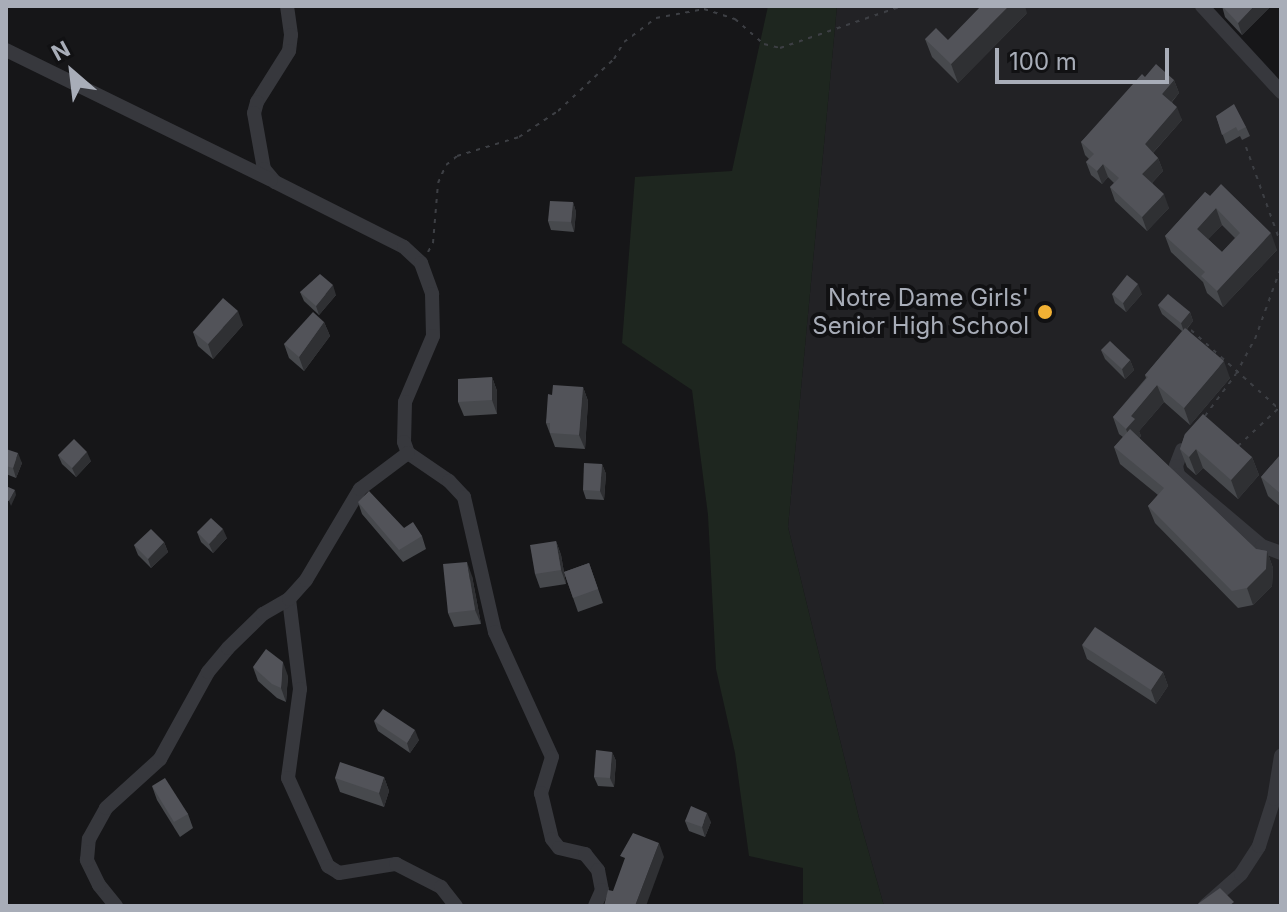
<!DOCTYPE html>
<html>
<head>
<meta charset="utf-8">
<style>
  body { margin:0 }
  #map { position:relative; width:1287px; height:912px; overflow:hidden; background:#161618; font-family:Inter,sans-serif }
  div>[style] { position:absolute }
  .built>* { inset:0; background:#222225 }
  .green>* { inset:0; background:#1e261f }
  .path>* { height:2px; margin-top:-1px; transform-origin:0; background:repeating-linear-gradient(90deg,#3d3f44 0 4px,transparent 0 10px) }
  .street>* { height:14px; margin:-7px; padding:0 7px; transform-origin:7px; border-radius:7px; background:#37383d }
  .wall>* { inset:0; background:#47494d }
  .shaded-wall>* { inset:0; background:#2f3033 }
  .building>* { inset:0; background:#525359 }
  .dots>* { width:22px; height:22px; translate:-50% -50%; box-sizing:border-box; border:4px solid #111113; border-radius:50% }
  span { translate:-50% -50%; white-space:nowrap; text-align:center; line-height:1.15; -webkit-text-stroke:8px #111113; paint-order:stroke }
  .poi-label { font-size:24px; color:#a8adb8 }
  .right { translate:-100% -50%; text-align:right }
  .frame { position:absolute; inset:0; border:8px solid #a8adb8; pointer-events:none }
  .north { position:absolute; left:32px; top:32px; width:80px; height:80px; -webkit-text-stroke:6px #111113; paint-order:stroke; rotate:332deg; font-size:22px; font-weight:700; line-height:32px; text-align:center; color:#a8adb8 }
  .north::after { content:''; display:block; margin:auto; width:28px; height:36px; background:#a8adb8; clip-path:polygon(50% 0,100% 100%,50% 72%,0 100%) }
  .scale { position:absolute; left:995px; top:48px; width:174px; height:36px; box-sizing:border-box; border:4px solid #a8adb8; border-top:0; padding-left:10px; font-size:24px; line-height:28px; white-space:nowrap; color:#a8adb8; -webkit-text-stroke:6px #111113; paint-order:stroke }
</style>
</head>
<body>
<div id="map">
  <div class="built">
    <div style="clip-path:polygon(837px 6px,1195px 6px,1281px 96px,1281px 906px,884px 906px,859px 818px,788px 527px)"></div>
  </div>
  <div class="green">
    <div style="clip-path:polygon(768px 6px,837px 6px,788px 527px,859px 818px,884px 906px,803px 906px,803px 868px,749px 856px,735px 753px,716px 669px,708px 515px,692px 390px,622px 343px,635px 177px,732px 171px)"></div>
  </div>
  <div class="path">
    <div style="left:1246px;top:147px;width:103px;rotate:70.2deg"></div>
    <div style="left:428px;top:252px;width:10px;rotate:-61deg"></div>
    <div style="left:433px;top:243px;width:60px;rotate:-85.2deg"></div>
    <div style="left:438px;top:183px;width:20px;rotate:-66deg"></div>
    <div style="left:446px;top:165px;width:14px;rotate:-39deg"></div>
    <div style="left:457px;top:156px;width:65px;rotate:-17deg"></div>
    <div style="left:519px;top:137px;width:47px;rotate:-33.7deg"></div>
    <div style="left:558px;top:111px;width:76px;rotate:-42.9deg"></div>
    <div style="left:614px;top:59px;width:20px;rotate:-60deg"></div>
    <div style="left:624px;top:42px;width:40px;rotate:-37deg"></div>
    <div style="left:656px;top:18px;width:49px;rotate:-10.6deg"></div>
    <div style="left:704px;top:9px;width:33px;rotate:18deg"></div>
    <div style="left:735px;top:19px;width:38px;rotate:41deg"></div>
    <div style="left:764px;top:44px;width:16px;rotate:14deg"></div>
    <div style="left:780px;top:48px;width:129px;rotate:-19deg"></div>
    <div style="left:1191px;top:330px;width:117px;rotate:41.9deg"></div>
    <div style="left:1205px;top:416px;width:52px;rotate:-53.6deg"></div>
    <div style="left:1236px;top:374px;width:40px;rotate:-62deg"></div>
    <div style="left:1255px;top:339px;width:77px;rotate:-70.1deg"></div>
    <div style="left:1238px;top:446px;width:59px;rotate:-42.9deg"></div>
  </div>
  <div class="street">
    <div style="left:287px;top:6px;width:29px;rotate:82deg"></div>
    <div style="left:291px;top:35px;width:16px;rotate:97deg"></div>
    <div style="left:289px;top:51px;width:60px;rotate:122.1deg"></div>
    <div style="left:257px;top:102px;width:11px;rotate:105deg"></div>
    <div style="left:254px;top:113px;width:57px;rotate:79.9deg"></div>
    <div style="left:264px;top:169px;width:17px;rotate:50deg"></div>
    <div style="left:275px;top:182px;width:144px;rotate:26.7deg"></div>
    <div style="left:404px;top:247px;width:23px;rotate:43deg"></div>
    <div style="left:421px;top:263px;width:33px;rotate:70deg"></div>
    <div style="left:432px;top:294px;width:42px;rotate:88.6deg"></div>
    <div style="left:433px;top:336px;width:72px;rotate:113deg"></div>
    <div style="left:405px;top:402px;width:40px;rotate:91.4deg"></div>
    <div style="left:404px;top:442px;width:12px;rotate:70deg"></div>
    <div style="left:408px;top:453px;width:50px;rotate:34.3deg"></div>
    <div style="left:449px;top:481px;width:22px;rotate:47deg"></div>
    <div style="left:464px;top:497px;width:139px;rotate:77.1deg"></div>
    <div style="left:495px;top:632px;width:137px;rotate:65.5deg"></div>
    <div style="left:552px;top:757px;width:38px;rotate:107deg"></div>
    <div style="left:541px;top:793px;width:47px;rotate:76.6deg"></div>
    <div style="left:552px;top:839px;width:11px;rotate:52deg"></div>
    <div style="left:559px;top:848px;width:27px;rotate:13deg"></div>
    <div style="left:585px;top:854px;width:21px;rotate:51deg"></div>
    <div style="left:598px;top:870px;width:20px;rotate:79deg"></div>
    <div style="left:602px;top:890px;width:17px;rotate:114deg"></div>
    <div style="left:1202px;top:6px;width:117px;rotate:47.4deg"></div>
    <div style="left:6px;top:50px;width:295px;rotate:26.1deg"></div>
    <div style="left:1182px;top:450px;width:17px;rotate:111deg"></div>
    <div style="left:1176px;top:466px;width:9px;rotate:77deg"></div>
    <div style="left:1178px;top:475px;width:110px;rotate:40.2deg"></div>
    <div style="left:1262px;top:546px;width:20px;rotate:20deg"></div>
    <div style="left:289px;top:599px;width:91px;rotate:83deg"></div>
    <div style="left:300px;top:689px;width:90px;rotate:97.7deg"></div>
    <div style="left:288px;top:778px;width:97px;rotate:65.6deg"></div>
    <div style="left:328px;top:866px;width:13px;rotate:32deg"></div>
    <div style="left:339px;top:873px;width:58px;rotate:-9deg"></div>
    <div style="left:396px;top:864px;width:51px;rotate:27.1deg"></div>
    <div style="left:441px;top:887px;width:24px;rotate:52deg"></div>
    <div style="left:116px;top:906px;width:27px;rotate:-129deg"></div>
    <div style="left:99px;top:885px;width:28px;rotate:-116deg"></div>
    <div style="left:87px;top:860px;width:21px;rotate:-85deg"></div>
    <div style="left:89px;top:839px;width:35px;rotate:-61deg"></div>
    <div style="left:106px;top:808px;width:73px;rotate:-42.2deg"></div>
    <div style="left:160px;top:759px;width:99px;rotate:-61.1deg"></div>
    <div style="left:208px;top:672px;width:31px;rotate:-50deg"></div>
    <div style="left:228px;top:648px;width:49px;rotate:-44.2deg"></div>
    <div style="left:263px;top:614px;width:30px;rotate:-30deg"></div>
    <div style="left:289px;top:599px;width:25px;rotate:-48deg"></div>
    <div style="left:306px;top:580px;width:106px;rotate:-59.3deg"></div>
    <div style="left:360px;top:489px;width:60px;rotate:-36.9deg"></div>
    <div style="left:1205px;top:906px;width:48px;rotate:-41.6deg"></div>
    <div style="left:1241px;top:874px;width:33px;rotate:-57deg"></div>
    <div style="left:1259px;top:846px;width:49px;rotate:-72.3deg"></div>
    <div style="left:1274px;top:799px;width:44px;rotate:-80.8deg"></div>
  </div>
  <div class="wall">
    <div style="clip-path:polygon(1222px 6px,1271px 6px,1242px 35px,1225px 17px)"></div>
    <div style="clip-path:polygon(1027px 13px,958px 83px,932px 57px,925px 39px,948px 40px)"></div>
    <div style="clip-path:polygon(1145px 77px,1174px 80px,1179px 93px,1172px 102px,1182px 120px,1153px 153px,1158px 158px,1163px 171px,1152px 183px,1169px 208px,1147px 231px,1115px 201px,1110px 187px,1114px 183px,1108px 177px,1102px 184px,1091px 175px,1086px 162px,1089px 159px,1085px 155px,1081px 142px)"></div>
    <div style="clip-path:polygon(1216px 116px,1246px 127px,1250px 136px,1242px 140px,1240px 136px,1226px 144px)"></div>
    <div style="clip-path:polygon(evenodd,1205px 192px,1277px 250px,1223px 307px,1207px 293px,1203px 282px,1171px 252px,1165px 236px,1205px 192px,1222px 225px,1235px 238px,1222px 252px,1208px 239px,1222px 225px)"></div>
    <div style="clip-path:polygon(573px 202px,576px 212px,574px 232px,551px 230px,548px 221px)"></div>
    <div style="clip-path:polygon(300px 292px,336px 295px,319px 315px,304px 301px)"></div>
    <div style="clip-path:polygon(1112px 294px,1142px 294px,1126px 312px,1115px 303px)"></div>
    <div style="clip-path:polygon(1158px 305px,1190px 312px,1193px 321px,1187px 329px,1230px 378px,1190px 425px,1164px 402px,1139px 431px,1141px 436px,1139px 438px,1256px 549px,1267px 551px,1273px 568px,1272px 586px,1253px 605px,1238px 608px,1155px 523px,1148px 506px,1158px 495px,1120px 464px,1114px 447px,1123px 437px,1119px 434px,1113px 417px,1146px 378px,1145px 375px,1182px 331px,1162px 314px)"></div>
    <div style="clip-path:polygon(324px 322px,330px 336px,304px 371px,289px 358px,284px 344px)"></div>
    <div style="clip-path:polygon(243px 325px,213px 359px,198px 346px,193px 332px)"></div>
    <div style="clip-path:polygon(1101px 350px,1130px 360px,1134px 370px,1125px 379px,1105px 359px)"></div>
    <div style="clip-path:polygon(492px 377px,497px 391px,497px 414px,464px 416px,458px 402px)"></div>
    <div style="clip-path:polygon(583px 387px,588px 401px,585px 449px,555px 447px,546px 423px,552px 395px)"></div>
    <div style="clip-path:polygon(1185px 434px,1252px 457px,1259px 475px,1238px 499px,1203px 468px,1196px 475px,1187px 467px,1180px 449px)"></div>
    <div style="clip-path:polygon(6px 449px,22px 463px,16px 478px,6px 474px)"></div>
    <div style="clip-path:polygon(1281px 454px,1281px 507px,1268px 496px,1261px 477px)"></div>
    <div style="clip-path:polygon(58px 455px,91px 461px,76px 477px,62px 464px)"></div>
    <div style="clip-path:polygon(602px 464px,606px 474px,604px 500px,586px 499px,583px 490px)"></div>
    <div style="clip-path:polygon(358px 502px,404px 528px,422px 536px,426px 549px,403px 562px,362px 514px)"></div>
    <div style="clip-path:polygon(197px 532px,227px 538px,213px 553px,201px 542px)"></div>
    <div style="clip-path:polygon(556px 541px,561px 555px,566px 584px,540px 588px,535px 574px)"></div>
    <div style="clip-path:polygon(164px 542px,168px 552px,151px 568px,138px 555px,134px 545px)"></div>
    <div style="clip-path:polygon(589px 563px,603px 603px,578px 612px,564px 572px)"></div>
    <div style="clip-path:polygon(472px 576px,481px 624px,454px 627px,448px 613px)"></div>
    <div style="clip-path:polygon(1082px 645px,1163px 672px,1168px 686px,1156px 704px,1087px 659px)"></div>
    <div style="clip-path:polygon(253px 667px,288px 676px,286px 702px,277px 698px,258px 681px)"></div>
    <div style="clip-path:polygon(374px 721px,419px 740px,410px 753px,378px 731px)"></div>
    <div style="clip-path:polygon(612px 752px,616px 761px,614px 787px,598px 786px,594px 777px)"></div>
    <div style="clip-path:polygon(384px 777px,389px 791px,384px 807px,340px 792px,335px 778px)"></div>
    <div style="clip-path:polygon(152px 786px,188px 814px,193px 828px,180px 837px,157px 800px)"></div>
    <div style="clip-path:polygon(685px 821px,711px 822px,705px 837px,689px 831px)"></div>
  </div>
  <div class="shaded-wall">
    <div style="clip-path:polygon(1009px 6px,1025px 6px,1027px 13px,958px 83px,951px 64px)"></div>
    <div style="clip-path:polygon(1254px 6px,1271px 6px,1242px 35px,1238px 23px)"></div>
    <div style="clip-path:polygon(1174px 80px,1179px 93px,1167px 107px,1162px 94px)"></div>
    <div style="clip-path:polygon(1177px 107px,1182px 120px,1149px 157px,1145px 144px)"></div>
    <div style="clip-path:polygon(1158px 158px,1163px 171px,1147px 188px,1142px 174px)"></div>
    <div style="clip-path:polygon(1103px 164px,1108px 177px,1102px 184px,1097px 171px)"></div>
    <div style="clip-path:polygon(1164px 194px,1169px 208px,1147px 231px,1142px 217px)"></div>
    <div style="clip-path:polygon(573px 202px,576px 212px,574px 232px,571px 222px)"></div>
    <div style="clip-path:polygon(1216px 208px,1222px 225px,1203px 245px,1197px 229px)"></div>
    <div style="clip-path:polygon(1271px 233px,1277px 250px,1223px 307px,1217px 291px)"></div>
    <div style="clip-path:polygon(1138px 284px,1142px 294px,1126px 312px,1123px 303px)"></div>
    <div style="clip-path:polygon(333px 285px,336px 295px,319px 315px,316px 306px)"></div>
    <div style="clip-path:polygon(238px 311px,243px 325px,213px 359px,208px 344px)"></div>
    <div style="clip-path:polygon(1190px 312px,1193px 321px,1184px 332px,1181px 323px)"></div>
    <div style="clip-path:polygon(324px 322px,330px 336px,304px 371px,299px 357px)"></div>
    <div style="clip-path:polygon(1130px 360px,1134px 370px,1125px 379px,1122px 369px)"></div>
    <div style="clip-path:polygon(1224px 361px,1230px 378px,1190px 425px,1184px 408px)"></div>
    <div style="clip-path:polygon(492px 377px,497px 391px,497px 414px,492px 400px)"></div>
    <div style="clip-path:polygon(1157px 385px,1164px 402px,1139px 431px,1141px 436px,1132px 446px,1126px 429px,1131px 416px)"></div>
    <div style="clip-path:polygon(583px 387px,588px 401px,585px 449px,579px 435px)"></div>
    <div style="clip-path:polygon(1196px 449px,1203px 468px,1196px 475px,1189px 457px)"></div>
    <div style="clip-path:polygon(87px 452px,91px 461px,76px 477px,72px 468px)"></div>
    <div style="clip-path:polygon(18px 453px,22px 463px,16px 478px,13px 468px)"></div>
    <div style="clip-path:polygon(1252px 457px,1259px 475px,1238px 499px,1231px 480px)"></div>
    <div style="clip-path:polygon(602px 464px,606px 474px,604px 500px,600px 491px)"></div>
    <div style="clip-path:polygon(15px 490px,16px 495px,11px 506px,9px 501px)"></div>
    <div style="clip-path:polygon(223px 529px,227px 538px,213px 553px,209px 544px)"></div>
    <div style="clip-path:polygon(556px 541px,561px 555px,566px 584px,561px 570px)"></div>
    <div style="clip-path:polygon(164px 542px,168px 552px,151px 568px,148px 559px)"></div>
    <div style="clip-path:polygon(1267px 551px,1273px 568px,1272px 586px,1253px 605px,1247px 588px)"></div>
    <div style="clip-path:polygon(467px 562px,472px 576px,481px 624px,475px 610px)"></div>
    <div style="clip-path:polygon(283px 662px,288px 676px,286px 702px,281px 688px)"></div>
    <div style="clip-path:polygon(1163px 672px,1168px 686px,1156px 704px,1151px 690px)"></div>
    <div style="clip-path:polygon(415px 730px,419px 740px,410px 753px,407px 743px)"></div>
    <div style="clip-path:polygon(612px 752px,616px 761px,614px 787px,610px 778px)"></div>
    <div style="clip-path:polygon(384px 777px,389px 791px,384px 807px,379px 793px)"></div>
    <div style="clip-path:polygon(707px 813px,711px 822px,705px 837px,702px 827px)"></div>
    <div style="clip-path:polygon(659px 843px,664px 857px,646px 906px,635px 906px)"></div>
  </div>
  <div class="building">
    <div style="clip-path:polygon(981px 6px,1009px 6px,951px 64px,925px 39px,936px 28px,948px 40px)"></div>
    <div style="clip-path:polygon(1222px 6px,1254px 6px,1238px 23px)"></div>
    <div style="clip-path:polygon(1156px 64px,1174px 80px,1162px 94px,1177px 107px,1145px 144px,1158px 158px,1142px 174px,1164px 194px,1142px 217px,1110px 187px,1119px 178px,1103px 164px,1097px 171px,1086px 162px,1094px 154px,1081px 142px,1142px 74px,1145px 77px)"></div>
    <div style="clip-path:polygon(1234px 104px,1246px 127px,1238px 131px,1236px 127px,1222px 135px,1216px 116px)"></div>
    <div style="clip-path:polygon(evenodd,1221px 184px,1271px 233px,1217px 291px,1201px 276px,1205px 272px,1165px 236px,1205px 192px,1210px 196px,1221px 184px,1216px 208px,1240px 233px,1222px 252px,1197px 229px,1216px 208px)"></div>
    <div style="clip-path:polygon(550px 201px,573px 202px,571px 222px,548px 221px)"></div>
    <div style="clip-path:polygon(320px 274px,333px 285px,316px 306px,300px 292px)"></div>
    <div style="clip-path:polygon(1127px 275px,1138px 284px,1123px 303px,1112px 294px)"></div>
    <div style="clip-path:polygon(1168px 294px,1190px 312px,1181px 323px,1158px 305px)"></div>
    <div style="clip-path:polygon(223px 298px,238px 311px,208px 344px,193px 332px)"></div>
    <div style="clip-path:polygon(313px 312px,324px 322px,299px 357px,284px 344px)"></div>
    <div style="clip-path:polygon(1185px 328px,1224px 361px,1184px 408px,1157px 385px,1131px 416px,1135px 419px,1126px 429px,1113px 417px,1148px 377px,1145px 375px)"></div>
    <div style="clip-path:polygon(1110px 341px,1130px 360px,1122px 369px,1101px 350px)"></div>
    <div style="clip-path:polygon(492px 377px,492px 400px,458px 402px,458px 379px)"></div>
    <div style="clip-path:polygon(553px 385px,583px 387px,579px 435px,550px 433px,550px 423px,546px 423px,548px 394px,552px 395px)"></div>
    <div style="clip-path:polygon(1203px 414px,1252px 457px,1231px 480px,1196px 449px,1189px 457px,1180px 449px,1185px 434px)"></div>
    <div style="clip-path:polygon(1130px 429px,1256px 549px,1267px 551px,1266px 569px,1247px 588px,1232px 591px,1148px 506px,1164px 488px,1114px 447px)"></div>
    <div style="clip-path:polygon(74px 439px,87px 452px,72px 468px,58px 455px)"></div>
    <div style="clip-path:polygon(6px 449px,18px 453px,13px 468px,6px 466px)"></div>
    <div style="clip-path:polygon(1281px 454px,1281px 494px,1261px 477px)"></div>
    <div style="clip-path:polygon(584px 463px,602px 464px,600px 491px,583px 490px)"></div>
    <div style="clip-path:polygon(6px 486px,15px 490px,9px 501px,6px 500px)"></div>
    <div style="clip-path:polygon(369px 491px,404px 528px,413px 522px,422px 536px,399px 550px,358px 502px)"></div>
    <div style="clip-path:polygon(211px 518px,223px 529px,209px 544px,197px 532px)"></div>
    <div style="clip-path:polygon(151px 529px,164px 542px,148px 559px,134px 545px)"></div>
    <div style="clip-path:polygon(556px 541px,561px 570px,535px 574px,530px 545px)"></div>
    <div style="clip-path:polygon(467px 562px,475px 610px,448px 613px,443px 564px)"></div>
    <div style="clip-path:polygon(589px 563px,598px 589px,573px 598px,564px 572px)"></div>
    <div style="clip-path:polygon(1095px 627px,1163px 672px,1151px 690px,1082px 645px)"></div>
    <div style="clip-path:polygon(266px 649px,283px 662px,281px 688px,272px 684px,253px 667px)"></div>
    <div style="clip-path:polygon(383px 709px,415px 730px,407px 743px,374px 721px)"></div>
    <div style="clip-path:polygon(596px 750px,612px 752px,610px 778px,594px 777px)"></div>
    <div style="clip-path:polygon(340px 762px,384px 777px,379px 793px,335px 778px)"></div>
    <div style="clip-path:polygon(165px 778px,188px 814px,174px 822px,152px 786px)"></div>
    <div style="clip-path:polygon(691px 806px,707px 813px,702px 827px,685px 821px)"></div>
    <div style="clip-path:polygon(633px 833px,659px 843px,635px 906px,604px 906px,608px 890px,613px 891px,625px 858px,620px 856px)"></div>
    <div style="clip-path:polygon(1220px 888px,1234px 902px,1229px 906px,1195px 906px)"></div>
  </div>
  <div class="dots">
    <div style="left:1045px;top:312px;background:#f2b134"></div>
  </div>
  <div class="poi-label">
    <span class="right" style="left:1029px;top:312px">Notre Dame Girls'<br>Senior High School</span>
  </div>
  <div class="frame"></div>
  <div class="north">N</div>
  <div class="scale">100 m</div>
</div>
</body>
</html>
